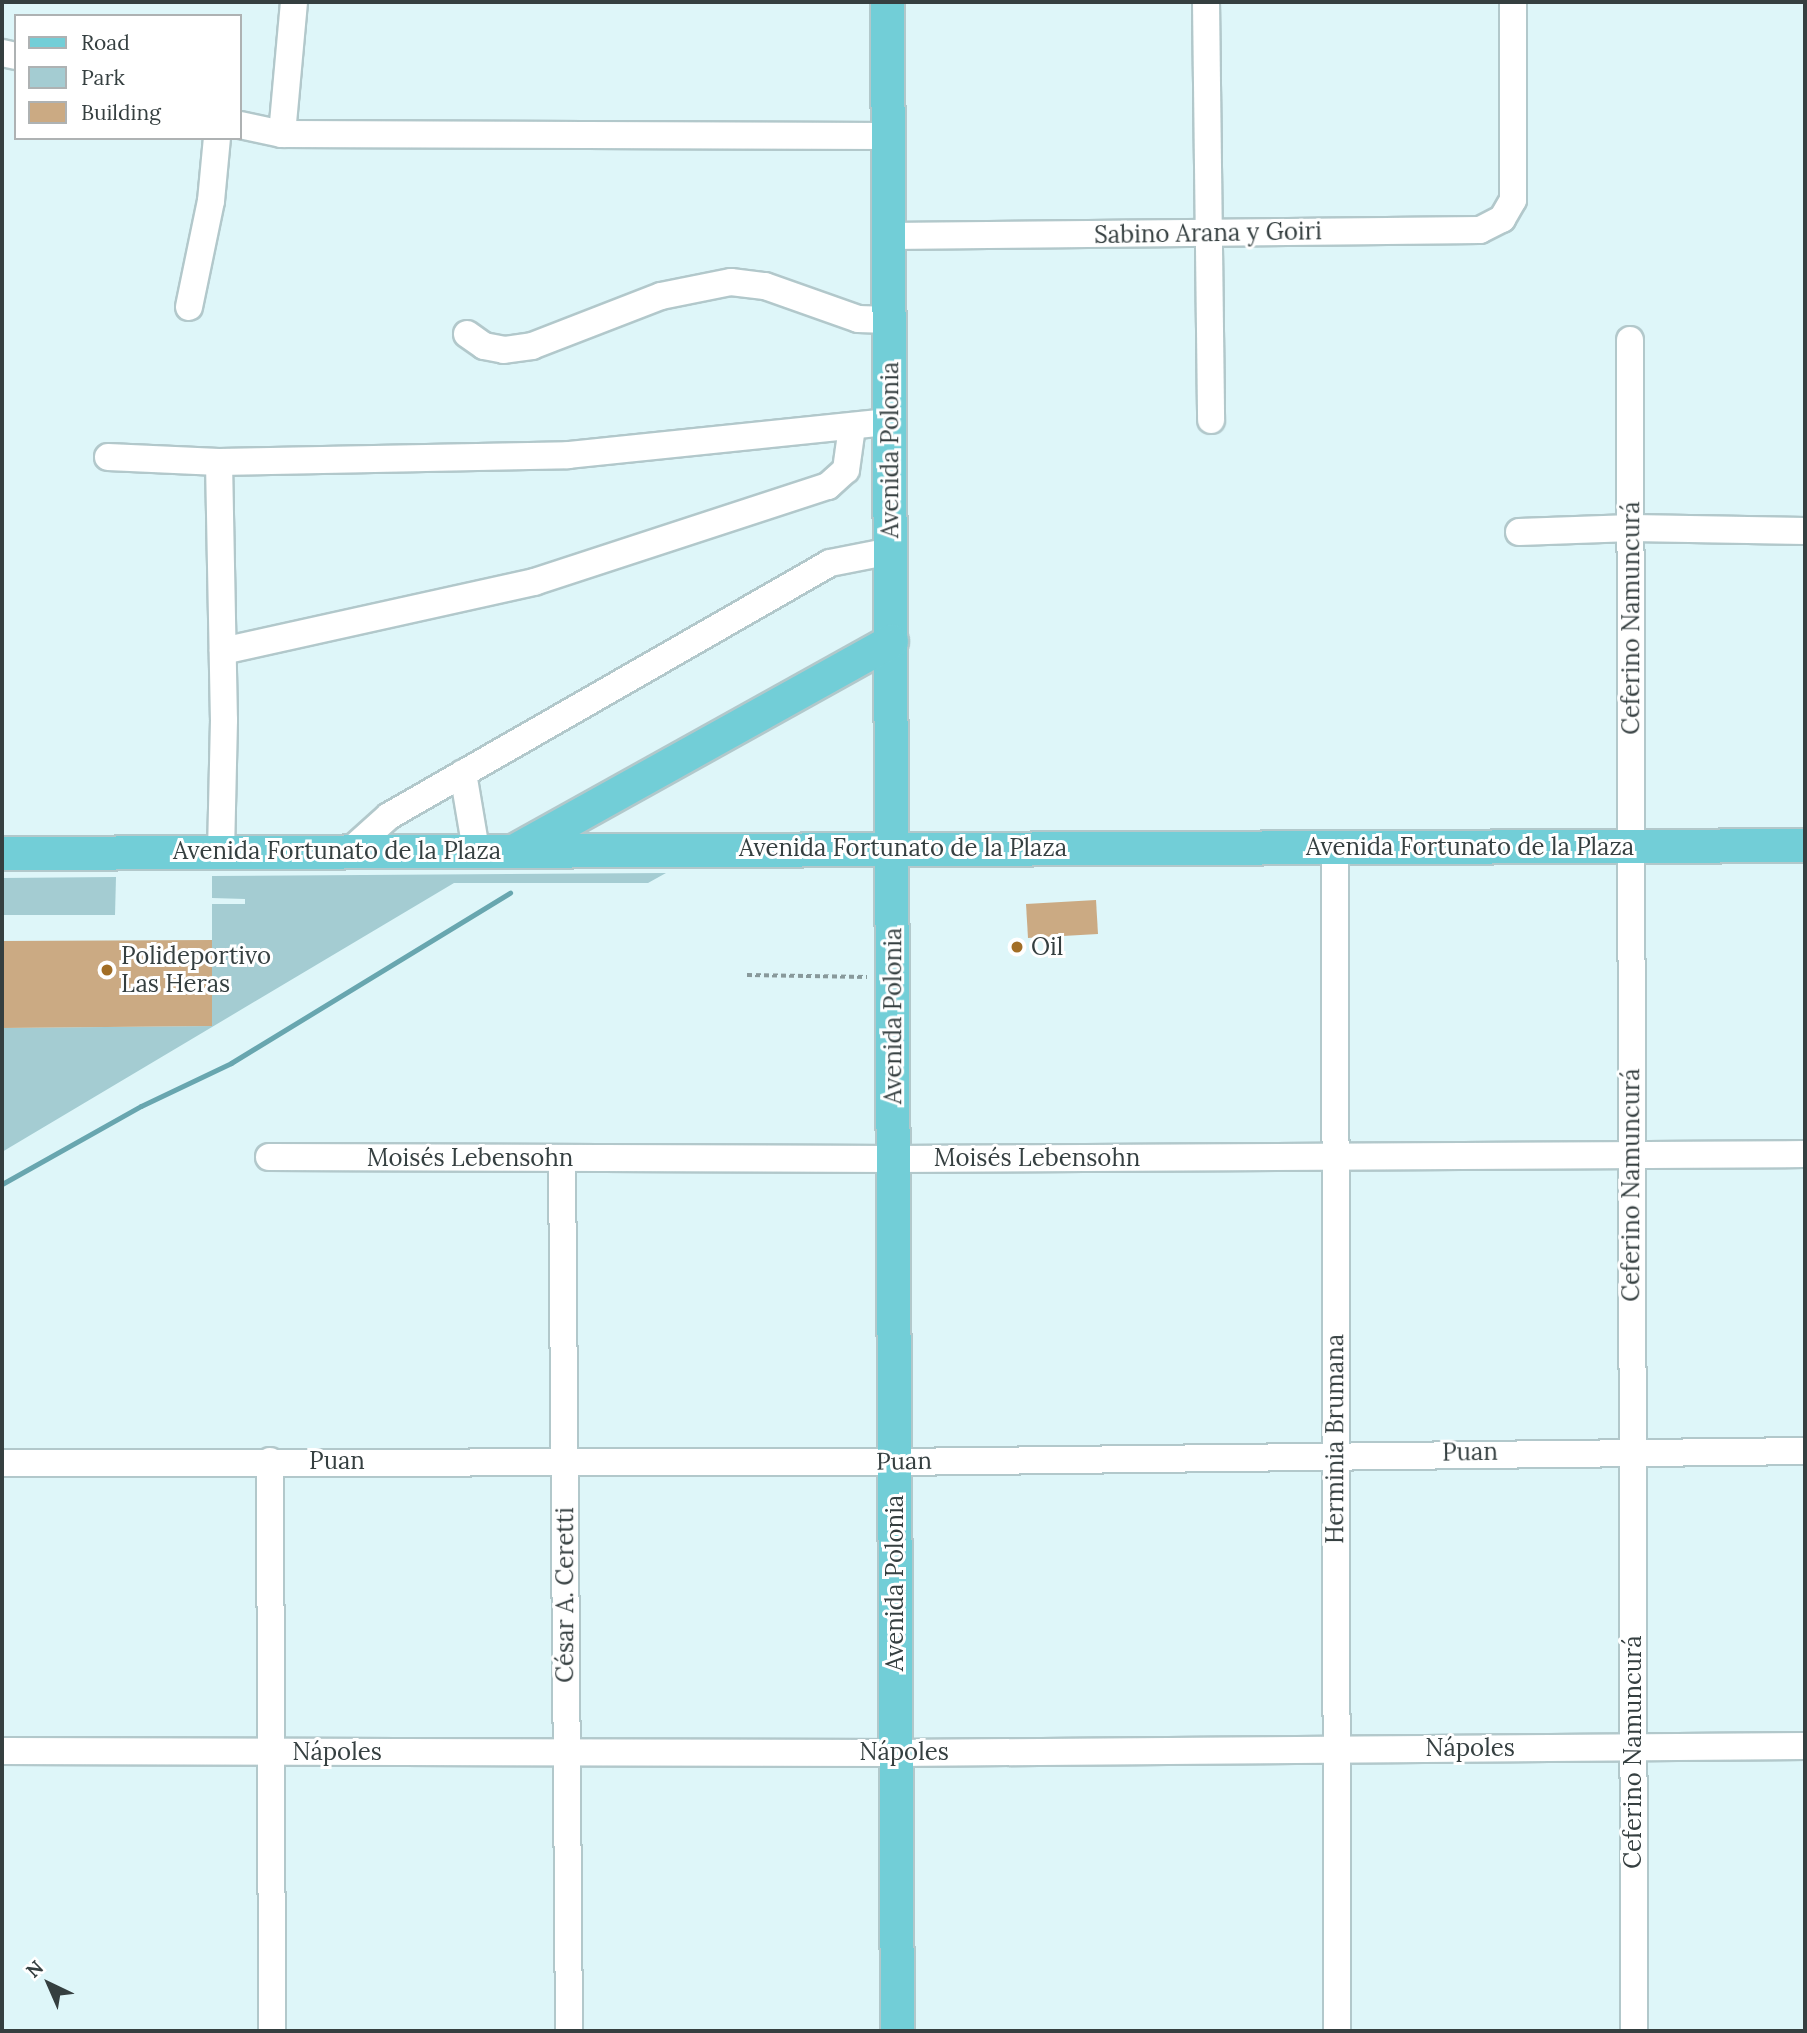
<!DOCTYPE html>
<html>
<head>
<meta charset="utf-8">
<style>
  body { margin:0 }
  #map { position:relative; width:1807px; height:2033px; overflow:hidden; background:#def6f9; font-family:Lora,serif }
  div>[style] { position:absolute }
  .green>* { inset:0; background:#a4ccd2 }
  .stream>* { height:5px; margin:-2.5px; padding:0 2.5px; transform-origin:2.5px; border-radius:2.5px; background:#68a6af }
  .building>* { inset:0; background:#cbaa83 }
  .path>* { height:3.5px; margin-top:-1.75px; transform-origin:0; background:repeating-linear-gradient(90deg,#88999b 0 5px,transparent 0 8.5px) }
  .roads { filter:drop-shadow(2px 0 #b2c8cb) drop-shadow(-2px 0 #b2c8cb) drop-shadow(0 2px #b2c8cb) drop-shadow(0 -2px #b2c8cb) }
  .minor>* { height:26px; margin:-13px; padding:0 13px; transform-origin:13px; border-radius:13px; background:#fff }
  .major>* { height:33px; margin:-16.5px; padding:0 16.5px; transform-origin:16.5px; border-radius:16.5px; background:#72ced7 }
  .dots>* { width:19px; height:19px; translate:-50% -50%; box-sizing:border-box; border:4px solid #fff; border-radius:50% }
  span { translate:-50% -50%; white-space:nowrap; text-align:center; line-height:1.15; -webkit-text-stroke:6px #fff; paint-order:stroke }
  .street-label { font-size:24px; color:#353f40 }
  .poi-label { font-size:24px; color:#353f40 }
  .left { translate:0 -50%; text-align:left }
  .frame { position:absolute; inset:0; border:4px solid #353f40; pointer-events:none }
  .legend { position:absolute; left:14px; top:14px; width:228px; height:126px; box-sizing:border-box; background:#fff; border:2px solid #aeb2b3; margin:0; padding:9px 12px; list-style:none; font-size:21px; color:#353f40 }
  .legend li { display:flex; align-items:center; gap:14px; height:35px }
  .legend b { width:35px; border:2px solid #aeb2b3 }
  .north { position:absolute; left:14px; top:1949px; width:70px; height:70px; -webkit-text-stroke:5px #fff; paint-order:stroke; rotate:316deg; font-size:19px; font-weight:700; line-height:28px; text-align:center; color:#353f40 }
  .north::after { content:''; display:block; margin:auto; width:24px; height:32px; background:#353f40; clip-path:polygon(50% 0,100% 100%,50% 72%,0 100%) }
</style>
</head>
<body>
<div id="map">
  <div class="green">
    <div style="clip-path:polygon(666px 873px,648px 883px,454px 883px,2px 1152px,2px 1028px,212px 1026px,212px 904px,245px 904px,245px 899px,212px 898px,212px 876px)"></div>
    <div style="clip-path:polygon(116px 877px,115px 915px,2px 915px,2px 878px)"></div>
  </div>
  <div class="stream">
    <div style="left:2px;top:1184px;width:159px;rotate:-29.3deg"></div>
    <div style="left:141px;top:1106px;width:100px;rotate:-25.5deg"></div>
    <div style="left:231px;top:1063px;width:327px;rotate:-31.4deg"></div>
  </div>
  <div class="building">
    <div style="clip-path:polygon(1096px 900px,1098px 934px,1028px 938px,1026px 904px)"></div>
    <div style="clip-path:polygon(212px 940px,212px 1026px,2px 1028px,2px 941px)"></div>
  </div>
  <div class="path">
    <div style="left:747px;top:975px;width:120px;rotate:1deg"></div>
  </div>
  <div class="roads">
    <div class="minor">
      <div style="left:1206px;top:2px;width:418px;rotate:89.3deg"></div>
      <div style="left:2px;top:53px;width:14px;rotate:12deg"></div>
      <div style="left:240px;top:125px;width:43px;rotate:12.1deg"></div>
      <div style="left:282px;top:134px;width:606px;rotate:0.19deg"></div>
      <div style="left:282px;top:134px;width:133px;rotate:-84.8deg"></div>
      <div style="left:889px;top:236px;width:591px;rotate:-0.58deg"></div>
      <div style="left:1480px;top:230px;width:25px;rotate:-27deg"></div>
      <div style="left:1502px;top:219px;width:22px;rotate:-60deg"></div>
      <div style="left:1513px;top:200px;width:198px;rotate:-90deg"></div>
      <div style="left:189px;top:307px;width:108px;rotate:-78.3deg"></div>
      <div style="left:211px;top:201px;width:63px;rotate:-84.6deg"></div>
      <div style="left:467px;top:334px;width:21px;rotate:35deg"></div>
      <div style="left:484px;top:346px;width:20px;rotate:11deg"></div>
      <div style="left:504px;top:350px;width:28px;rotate:-8deg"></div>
      <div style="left:532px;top:346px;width:138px;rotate:-21.2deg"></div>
      <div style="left:661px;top:296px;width:71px;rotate:-11.3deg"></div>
      <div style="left:731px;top:282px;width:34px;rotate:7deg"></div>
      <div style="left:765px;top:286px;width:99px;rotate:19.5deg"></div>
      <div style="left:858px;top:319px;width:31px;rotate:2deg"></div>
      <div style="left:1630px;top:340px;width:1691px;rotate:89.86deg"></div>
      <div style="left:108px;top:457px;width:111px;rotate:2.6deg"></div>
      <div style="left:219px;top:462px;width:349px;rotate:-1.1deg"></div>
      <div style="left:568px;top:455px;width:324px;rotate:-5.9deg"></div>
      <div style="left:219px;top:462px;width:258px;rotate:88.9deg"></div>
      <div style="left:224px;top:720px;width:131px;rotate:91.3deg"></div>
      <div style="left:1519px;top:532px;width:113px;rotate:-2deg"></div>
      <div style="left:1632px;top:528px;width:173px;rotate:1deg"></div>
      <div style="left:223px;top:651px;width:319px;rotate:-12.5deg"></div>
      <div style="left:534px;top:582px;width:309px;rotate:-18.1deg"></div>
      <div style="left:828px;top:486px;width:24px;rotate:-42deg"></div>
      <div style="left:846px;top:470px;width:43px;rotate:-82.1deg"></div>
      <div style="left:463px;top:773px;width:78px;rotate:80.4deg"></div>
      <div style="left:1335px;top:848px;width:1183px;rotate:89.9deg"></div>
      <div style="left:350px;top:851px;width:52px;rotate:-41.9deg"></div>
      <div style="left:389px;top:816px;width:508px;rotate:-29.84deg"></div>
      <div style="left:830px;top:563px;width:62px;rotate:-11.1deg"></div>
      <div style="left:269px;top:1157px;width:625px;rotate:0.18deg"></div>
      <div style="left:894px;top:1159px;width:911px;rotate:-0.31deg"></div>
      <div style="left:562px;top:1159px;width:872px;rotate:89.54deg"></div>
      <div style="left:270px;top:1461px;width:570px;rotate:89.8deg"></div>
      <div style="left:2px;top:1463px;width:893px;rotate:-0.06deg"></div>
      <div style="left:895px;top:1462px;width:910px;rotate:-0.69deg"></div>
      <div style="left:2px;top:1751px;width:894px;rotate:0.13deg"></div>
      <div style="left:896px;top:1753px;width:909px;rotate:-0.44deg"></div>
    </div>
    <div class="major">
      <div style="left:887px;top:2px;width:2029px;rotate:89.72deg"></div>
      <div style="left:517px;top:849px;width:428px;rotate:-29.1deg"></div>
      <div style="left:2px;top:853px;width:1803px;rotate:-0.25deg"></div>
    </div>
  </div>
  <div class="dots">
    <div style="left:1017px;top:947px;background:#a26e26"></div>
    <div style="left:107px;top:970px;background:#a26e26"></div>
  </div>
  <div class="street-label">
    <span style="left:1208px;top:233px;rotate:-1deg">Sabino Arana y Goiri</span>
    <span style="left:890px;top:450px;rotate:-90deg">Avenida Polonia</span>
    <span style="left:1631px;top:618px;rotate:-90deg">Ceferino Namuncurá</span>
    <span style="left:1470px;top:847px">Avenida Fortunato de la Plaza</span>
    <span style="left:903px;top:848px">Avenida Fortunato de la Plaza</span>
    <span style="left:337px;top:851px">Avenida Fortunato de la Plaza</span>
    <span style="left:893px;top:1016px;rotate:-90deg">Avenida Polonia</span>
    <span style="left:470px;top:1158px">Moisés Lebensohn</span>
    <span style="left:1037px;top:1158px">Moisés Lebensohn</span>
    <span style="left:1631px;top:1185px;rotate:-90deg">Ceferino Namuncurá</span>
    <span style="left:1335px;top:1439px;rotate:-90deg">Herminia Brumana</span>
    <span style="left:1470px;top:1452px;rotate:-1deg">Puan</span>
    <span style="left:337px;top:1461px">Puan</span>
    <span style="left:904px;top:1461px;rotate:-1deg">Puan</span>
    <span style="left:895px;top:1583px;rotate:-90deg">Avenida Polonia</span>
    <span style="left:565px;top:1595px;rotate:-90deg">César A. Ceretti</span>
    <span style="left:1470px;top:1748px">Nápoles</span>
    <span style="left:337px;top:1752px">Nápoles</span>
    <span style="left:904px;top:1752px">Nápoles</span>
    <span style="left:1633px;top:1752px;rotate:-90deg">Ceferino Namuncurá</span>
  </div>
  <div class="poi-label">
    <span class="left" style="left:1031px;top:947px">Oil</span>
    <span class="left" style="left:121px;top:970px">Polideportivo<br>Las Heras</span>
  </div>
  <div class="frame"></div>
  <ul class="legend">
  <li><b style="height:9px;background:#72ced7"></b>Road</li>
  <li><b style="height:19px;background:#a4ccd2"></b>Park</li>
  <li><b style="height:19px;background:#cbaa83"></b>Building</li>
  </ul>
  <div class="north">N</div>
</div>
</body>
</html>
